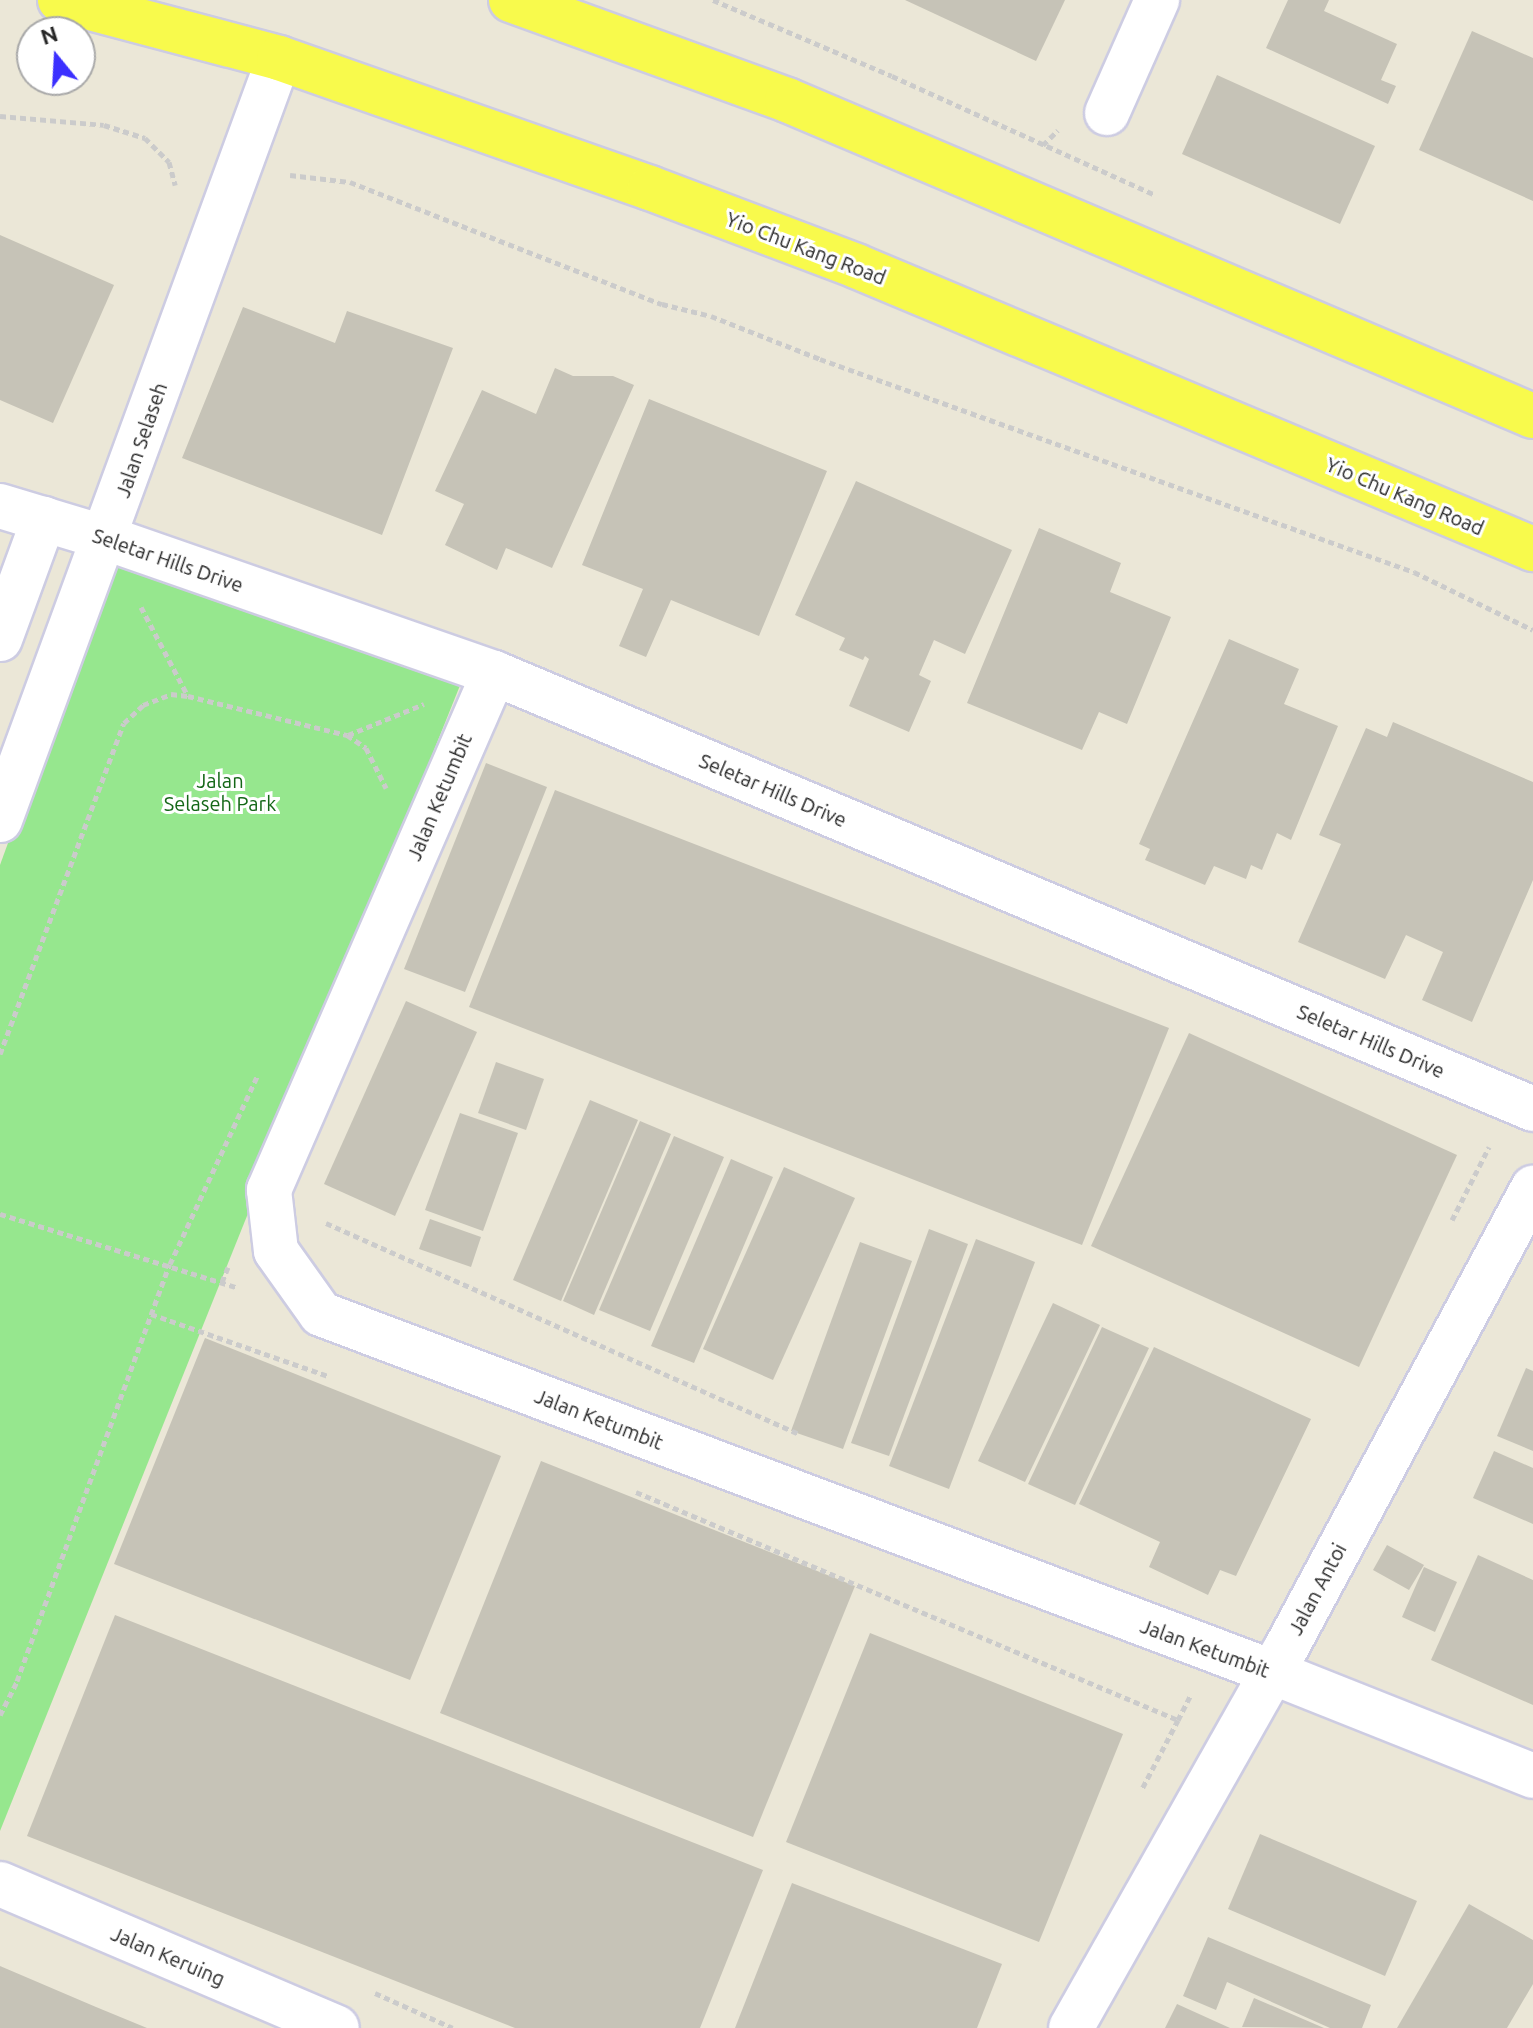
<!DOCTYPE html>
<html>
<head>
<meta charset="utf-8">
<style>
  body { margin:0 }
  #map { position:relative; width:1533px; height:2028px; overflow:hidden; background:#ebe7d7; font-family:Ubuntu,sans-serif }
  div>[style] { position:absolute }
  .green>* { inset:0; background:#96e78e }
  .building>* { inset:0; background:#c6c3b7 }
  .path>* { height:5px; margin-top:-2.5px; transform-origin:0; background:repeating-linear-gradient(90deg,#cbcbcb 0 6px,transparent 0 10px) }
  .roads { filter:drop-shadow(2px 0 #cdcce2) drop-shadow(-2px 0 #cdcce2) drop-shadow(0 2px #cdcce2) drop-shadow(0 -2px #cdcce2) }
  .minor>* { height:44px; margin:-22px; padding:0 22px; transform-origin:22px; border-radius:22px; background:#fff }
  .major>* { height:44px; margin:-22px; padding:0 22px; transform-origin:22px; border-radius:22px; background:#f8fa4c }
  span { translate:-50% -50%; white-space:nowrap; text-align:center; line-height:1.15; -webkit-text-stroke:6px #fff; paint-order:stroke }
  .street-label { font-size:20px; color:#272727 }
  .park-label { font-size:20px; color:#146717 }
  .north { position:absolute; left:16px; top:16px; width:80px; height:80px; box-sizing:border-box; background:#fff; border:2px solid #a9a9a9; border-radius:50%; rotate:342deg; font-size:22px; font-weight:700; line-height:32px; text-align:center; color:#272727 }
  .north::after { content:''; display:block; margin:auto; width:28px; height:36px; background:#3c30ff; clip-path:polygon(50% 0,100% 100%,50% 72%,0 100%) }
</style>
</head>
<body>
<div id="map">
  <div class="green">
    <div style="clip-path:polygon(113px 555px,463px 678px,0 1831px,0 865px)"></div>
  </div>
  <div class="building">
    <div style="clip-path:polygon(905px 0,1065px 0,1036px 61px)"></div>
    <div style="clip-path:polygon(1288px 0,1329px 0,1324px 11px,1397px 44px,1381px 80px,1396px 86px,1388px 104px,1266px 48px)"></div>
    <div style="clip-path:polygon(1472px 31px,1533px 58px,1533px 201px,1419px 150px)"></div>
    <div style="clip-path:polygon(1217px 75px,1375px 146px,1340px 224px,1182px 154px)"></div>
    <div style="clip-path:polygon(0 235px,114px 285px,53px 423px,0 400px)"></div>
    <div style="clip-path:polygon(243px 307px,335px 343px,347px 311px,453px 348px,382px 535px,182px 458px)"></div>
    <div style="clip-path:polygon(555px 368px,573px 376px,613px 376px,634px 385px,552px 568px,506px 548px,497px 570px,445px 545px,464px 504px,435px 491px,482px 390px,536px 414px)"></div>
    <div style="clip-path:polygon(649px 399px,827px 471px,759px 636px,671px 600px,646px 657px,619px 646px,643px 589px,582px 565px)"></div>
    <div style="clip-path:polygon(856px 481px,1012px 550px,965px 654px,934px 640px,919px 675px,931px 681px,909px 732px,849px 706px,869px 659px,865px 656px,863px 660px,839px 650px,845px 638px,795px 615px)"></div>
    <div style="clip-path:polygon(1039px 528px,1121px 563px,1110px 592px,1171px 617px,1127px 724px,1099px 712px,1082px 750px,967px 703px)"></div>
    <div style="clip-path:polygon(1229px 639px,1299px 669px,1284px 704px,1338px 726px,1291px 840px,1277px 833px,1262px 870px,1251px 865px,1246px 879px,1214px 866px,1205px 885px,1145px 860px,1150px 849px,1139px 844px)"></div>
    <div style="clip-path:polygon(1393px 722px,1533px 782px,1533px 880px,1472px 1022px,1422px 1000px,1443px 952px,1406px 935px,1385px 979px,1298px 942px,1341px 844px,1319px 835px,1366px 728px,1387px 737px)"></div>
    <div style="clip-path:polygon(486px 763px,547px 787px,465px 992px,404px 969px)"></div>
    <div style="clip-path:polygon(555px 790px,1169px 1028px,1082px 1245px,469px 1007px)"></div>
    <div style="clip-path:polygon(406px 1001px,477px 1032px,395px 1216px,324px 1184px)"></div>
    <div style="clip-path:polygon(1189px 1033px,1457px 1155px,1359px 1367px,1091px 1246px)"></div>
    <div style="clip-path:polygon(496px 1062px,544px 1079px,526px 1130px,478px 1113px)"></div>
    <div style="clip-path:polygon(590px 1100px,638px 1120px,561px 1301px,513px 1280px)"></div>
    <div style="clip-path:polygon(460px 1113px,518px 1133px,483px 1231px,425px 1210px)"></div>
    <div style="clip-path:polygon(640px 1121px,671px 1134px,594px 1315px,563px 1301px)"></div>
    <div style="clip-path:polygon(674px 1136px,724px 1157px,650px 1331px,599px 1310px)"></div>
    <div style="clip-path:polygon(731px 1159px,773px 1177px,694px 1363px,651px 1346px)"></div>
    <div style="clip-path:polygon(784px 1167px,855px 1198px,773px 1380px,703px 1349px)"></div>
    <div style="clip-path:polygon(430px 1219px,481px 1237px,471px 1267px,419px 1249px)"></div>
    <div style="clip-path:polygon(929px 1229px,968px 1244px,889px 1456px,851px 1443px)"></div>
    <div style="clip-path:polygon(976px 1239px,1035px 1262px,949px 1489px,889px 1466px)"></div>
    <div style="clip-path:polygon(860px 1242px,912px 1261px,843px 1449px,791px 1431px)"></div>
    <div style="clip-path:polygon(1053px 1303px,1100px 1325px,1025px 1482px,978px 1461px)"></div>
    <div style="clip-path:polygon(1102px 1327px,1149px 1348px,1075px 1505px,1028px 1484px)"></div>
    <div style="clip-path:polygon(205px 1338px,501px 1456px,410px 1680px,114px 1564px)"></div>
    <div style="clip-path:polygon(1154px 1347px,1311px 1419px,1236px 1576px,1220px 1570px,1208px 1595px,1149px 1567px,1160px 1542px,1079px 1504px)"></div>
    <div style="clip-path:polygon(1526px 1368px,1533px 1371px,1533px 1451px,1497px 1436px)"></div>
    <div style="clip-path:polygon(1494px 1451px,1533px 1468px,1533px 1524px,1473px 1498px)"></div>
    <div style="clip-path:polygon(541px 1461px,855px 1586px,753px 1837px,440px 1713px)"></div>
    <div style="clip-path:polygon(1387px 1545px,1424px 1565px,1409px 1590px,1373px 1570px)"></div>
    <div style="clip-path:polygon(1478px 1555px,1533px 1580px,1533px 1705px,1431px 1660px)"></div>
    <div style="clip-path:polygon(1424px 1567px,1457px 1582px,1435px 1632px,1402px 1617px)"></div>
    <div style="clip-path:polygon(115px 1615px,763px 1870px,700px 2028px,515px 2028px,27px 1836px)"></div>
    <div style="clip-path:polygon(870px 1633px,1123px 1734px,1039px 1942px,786px 1842px)"></div>
    <div style="clip-path:polygon(1260px 1834px,1417px 1901px,1385px 1976px,1228px 1909px)"></div>
    <div style="clip-path:polygon(792px 1883px,1002px 1964px,977px 2028px,735px 2028px)"></div>
    <div style="clip-path:polygon(1469px 1904px,1533px 1940px,1533px 1984px,1507px 2028px,1397px 2028px)"></div>
    <div style="clip-path:polygon(1208px 1937px,1371px 2005px,1362px 2028px,1330px 2028px,1227px 1982px,1216px 2010px,1183px 1996px)"></div>
    <div style="clip-path:polygon(0 1966px,96px 2007px,147px 2028px,0 2028px)"></div>
    <div style="clip-path:polygon(1254px 1998px,1324px 2028px,1242px 2027px)"></div>
    <div style="clip-path:polygon(1177px 2004px,1230px 2028px,1165px 2028px)"></div>
  </div>
  <div class="path">
    <div style="left:713px;top:0;width:194px;rotate:23deg"></div>
    <div style="left:892px;top:76px;width:289px;rotate:24.3deg"></div>
    <div style="left:0;top:116px;width:104px;rotate:4.9deg"></div>
    <div style="left:104px;top:125px;width:43px;rotate:17.6deg"></div>
    <div style="left:145px;top:138px;width:34px;rotate:45deg"></div>
    <div style="left:169px;top:162px;width:24px;rotate:75deg"></div>
    <div style="left:1043px;top:145px;width:21px;rotate:-45deg"></div>
    <div style="left:290px;top:175px;width:60px;rotate:6.7deg"></div>
    <div style="left:350px;top:182px;width:335px;rotate:21.4deg"></div>
    <div style="left:662px;top:304px;width:50px;rotate:13.8deg"></div>
    <div style="left:711px;top:316px;width:117px;rotate:21.5deg"></div>
    <div style="left:820px;top:359px;width:631px;rotate:19.73deg"></div>
    <div style="left:1414px;top:572px;width:132px;rotate:26deg"></div>
    <div style="left:141px;top:607px;width:101px;rotate:62.2deg"></div>
    <div style="left:348px;top:735px;width:82px;rotate:-22.2deg"></div>
    <div style="left:0;top:1054px;width:353px;rotate:-69.5deg"></div>
    <div style="left:124px;top:723px;width:26px;rotate:-43deg"></div>
    <div style="left:143px;top:705px;width:30px;rotate:-21deg"></div>
    <div style="left:171px;top:694px;width:17px;rotate:7deg"></div>
    <div style="left:188px;top:696px;width:164px;rotate:13.8deg"></div>
    <div style="left:347px;top:735px;width:23px;rotate:34deg"></div>
    <div style="left:366px;top:748px;width:45px;rotate:63.4deg"></div>
    <div style="left:0;top:1214px;width:247px;rotate:17.2deg"></div>
    <div style="left:1452px;top:1220px;width:82px;rotate:-63.1deg"></div>
    <div style="left:326px;top:1223px;width:518px;rotate:24.04deg"></div>
    <div style="left:222px;top:1282px;width:16px;rotate:-68deg"></div>
    <div style="left:151px;top:1314px;width:188px;rotate:19.3deg"></div>
    <div style="left:636px;top:1492px;width:588px;rotate:22.81deg"></div>
    <div style="left:1178px;top:1720px;width:78px;rotate:117.6deg"></div>
    <div style="left:0;top:1715px;width:38px;rotate:-63deg"></div>
    <div style="left:17px;top:1681px;width:444px;rotate:-69.9deg"></div>
    <div style="left:170px;top:1264px;width:209px;rotate:-65.1deg"></div>
    <div style="left:1178px;top:1720px;width:27px;rotate:-63deg"></div>
    <div style="left:375px;top:1993px;width:85px;rotate:24.2deg"></div>
  </div>
  <div class="roads">
    <div class="minor">
      <div style="left:1107px;top:113px;width:124px;rotate:-66.1deg"></div>
      <div style="left:0;top:506px;width:111px;rotate:16.8deg"></div>
      <div style="left:106px;top:538px;width:411px;rotate:19.2deg"></div>
      <div style="left:494px;top:673px;width:1127px;rotate:22.76deg"></div>
      <div style="left:0;top:639px;width:128px;rotate:-69.9deg"></div>
      <div style="left:494px;top:673px;width:564px;rotate:113.52deg"></div>
      <div style="left:269px;top:1190px;width:61px;rotate:83.5deg"></div>
      <div style="left:276px;top:1251px;width:77px;rotate:54.5deg"></div>
      <div style="left:321px;top:1314px;width:1016px;rotate:20.63deg"></div>
      <div style="left:1272px;top:1672px;width:281px;rotate:21.7deg"></div>
      <div style="left:0;top:820px;width:811px;rotate:-69.89deg"></div>
      <div style="left:0;top:1884px;width:366px;rotate:23.1deg"></div>
      <div style="left:1071px;top:2028px;width:432px;rotate:-60.5deg"></div>
      <div style="left:1284px;top:1652px;width:527px;rotate:-61.78deg"></div>
    </div>
    <div class="major">
      <div style="left:60px;top:0;width:227px;rotate:14.8deg"></div>
      <div style="left:279px;top:58px;width:393px;rotate:19.3deg"></div>
      <div style="left:650px;top:188px;width:220px;rotate:20.7deg"></div>
      <div style="left:856px;top:266px;width:734px;rotate:22.69deg"></div>
      <div style="left:511px;top:0;width:294px;rotate:19.9deg"></div>
      <div style="left:787px;top:100px;width:810px;rotate:22.96deg"></div>
    </div>
  </div>
  <div class="street-label">
    <span style="left:806px;top:248px;rotate:21deg">Yio Chu Kang Road</span>
    <span style="left:141px;top:440px;rotate:-71deg">Jalan Selaseh</span>
    <span style="left:1405px;top:496px;rotate:23deg">Yio Chu Kang Road</span>
    <span style="left:168px;top:560px;rotate:19deg">Seletar Hills Drive</span>
    <span style="left:773px;top:790px;rotate:23deg">Seletar Hills Drive</span>
    <span style="left:439px;top:797px;rotate:-67deg">Jalan Ketumbit</span>
    <span style="left:1371px;top:1041px;rotate:23deg">Seletar Hills Drive</span>
    <span style="left:599px;top:1419px;rotate:21deg">Jalan Ketumbit</span>
    <span style="left:1317px;top:1589px;rotate:-62deg">Jalan Antoi</span>
    <span style="left:1205px;top:1648px;rotate:20deg">Jalan Ketumbit</span>
    <span style="left:168px;top:1956px;rotate:23deg">Jalan Keruing</span>
  </div>
  <div class="park-label">
    <span style="left:220px;top:792px">Jalan<br>Selaseh Park</span>
  </div>
  <div class="north">N</div>
</div>
</body>
</html>
